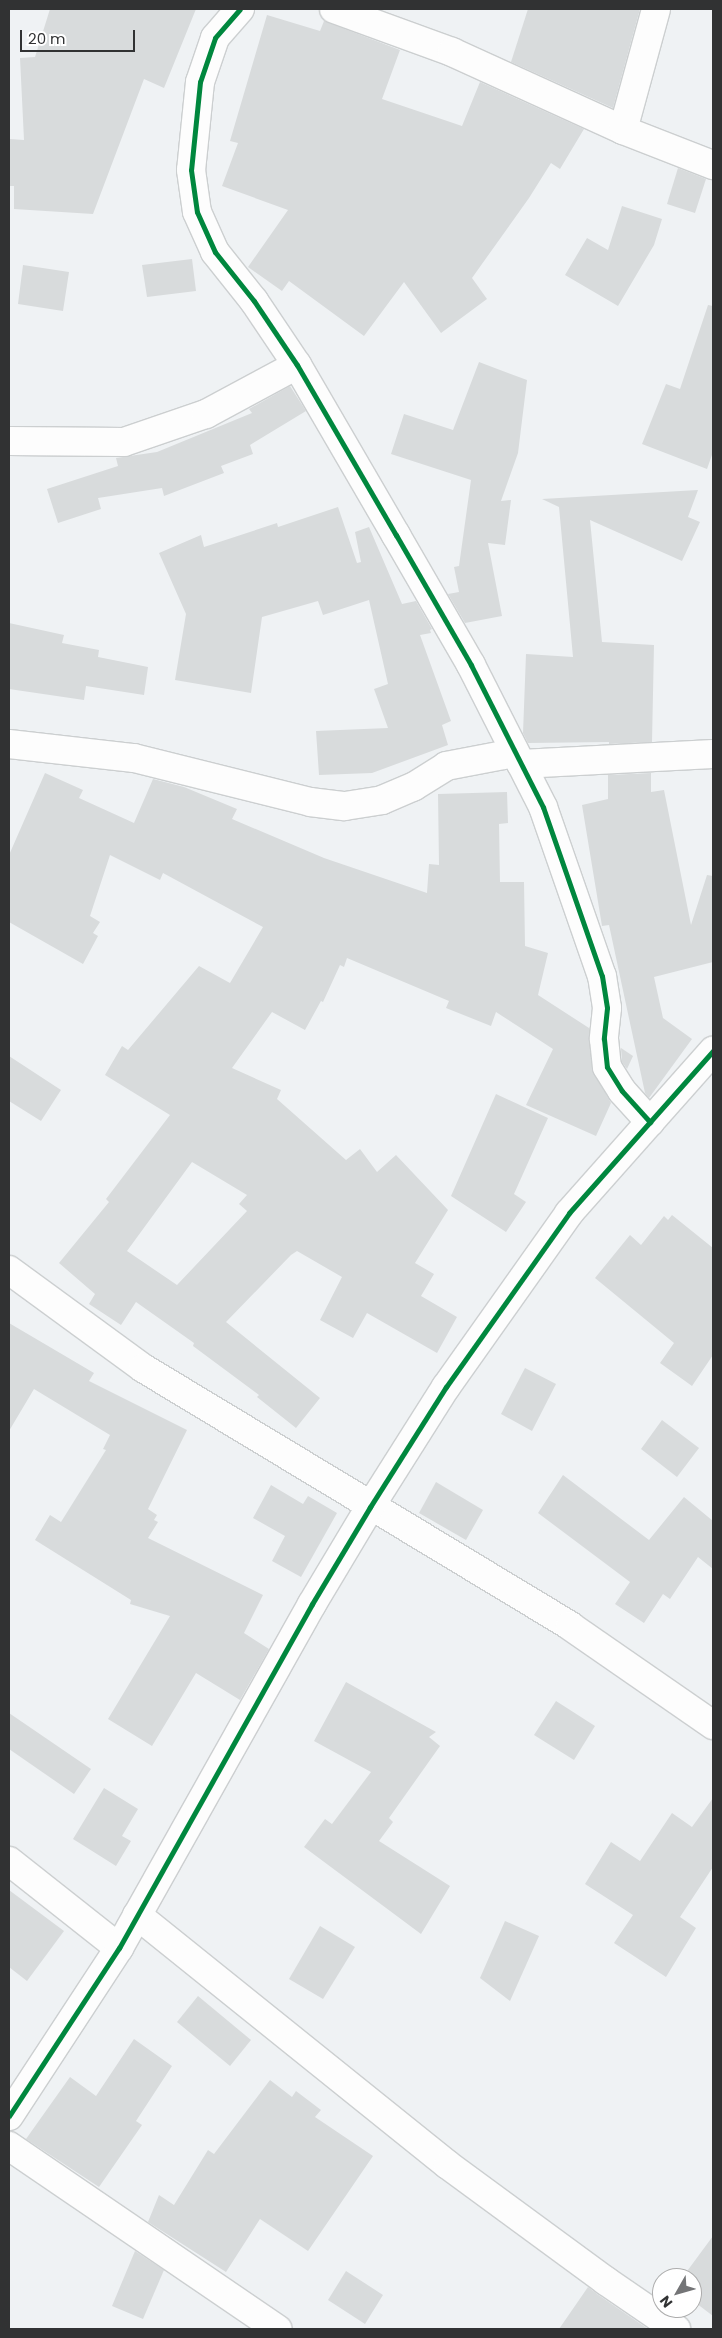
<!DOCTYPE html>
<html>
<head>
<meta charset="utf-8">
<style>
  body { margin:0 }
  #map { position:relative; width:722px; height:2338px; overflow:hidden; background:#eff2f4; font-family:Poppins,sans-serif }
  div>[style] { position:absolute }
  .building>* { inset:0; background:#d8dbdc }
  .roads { filter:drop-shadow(1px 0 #cccfd0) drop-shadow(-1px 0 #cccfd0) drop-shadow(0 1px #cccfd0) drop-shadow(0 -1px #cccfd0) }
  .minor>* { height:28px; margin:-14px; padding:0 14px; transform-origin:14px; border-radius:14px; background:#fdfdfd }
  .cycleway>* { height:5px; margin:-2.5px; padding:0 2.5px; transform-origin:2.5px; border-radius:2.5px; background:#00873e }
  span { translate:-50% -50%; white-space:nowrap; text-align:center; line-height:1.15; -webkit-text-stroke:4px #fff; paint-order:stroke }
  .frame { position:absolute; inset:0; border:10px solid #313233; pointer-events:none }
  .north { position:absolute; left:652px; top:2268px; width:50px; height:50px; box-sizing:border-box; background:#fff; border:1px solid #adadad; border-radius:50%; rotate:232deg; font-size:14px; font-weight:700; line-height:20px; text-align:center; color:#313233 }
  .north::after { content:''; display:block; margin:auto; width:18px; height:22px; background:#747577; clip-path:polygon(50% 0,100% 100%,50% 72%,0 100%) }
  .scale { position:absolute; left:20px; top:30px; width:115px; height:22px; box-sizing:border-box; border:2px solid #313233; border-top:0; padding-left:6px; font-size:15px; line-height:18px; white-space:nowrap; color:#313233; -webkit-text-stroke:4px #fff; paint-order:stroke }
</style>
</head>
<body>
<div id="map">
  <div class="building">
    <div style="clip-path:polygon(50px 9px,196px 9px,164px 88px,144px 79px,93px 214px,14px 209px,14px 186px,9px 186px,9px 139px,24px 140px,20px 58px,35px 57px)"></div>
    <div style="clip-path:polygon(528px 9px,640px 9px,613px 108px,511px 62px)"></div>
    <div style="clip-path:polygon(267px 15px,320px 31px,324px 21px,400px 50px,382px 99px,462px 126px,480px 82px,584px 129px,560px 169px,551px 163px,529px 198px,472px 278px,487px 299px,441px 333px,404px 282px,364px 336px,289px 281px,282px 291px,248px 267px,288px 210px,222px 186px,238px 143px,230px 141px)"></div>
    <div style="clip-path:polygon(678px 168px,706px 179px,695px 213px,667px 204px)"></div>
    <div style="clip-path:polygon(622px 206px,662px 219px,654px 245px,618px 306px,565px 275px,587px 238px,608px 250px)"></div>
    <div style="clip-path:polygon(192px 259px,196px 291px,147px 297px,142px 265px)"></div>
    <div style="clip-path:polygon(23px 265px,69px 272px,63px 311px,18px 304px)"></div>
    <div style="clip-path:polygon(708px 305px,713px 306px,713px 452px,707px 469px,642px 444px,666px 384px,680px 389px)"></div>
    <div style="clip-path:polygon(479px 362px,527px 380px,518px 453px,501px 501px,511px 500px,505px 545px,488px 543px,502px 616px,465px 623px,448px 594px,459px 592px,454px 567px,459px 566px,471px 480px,391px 454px,404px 414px,453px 430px)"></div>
    <div style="clip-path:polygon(290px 386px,306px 411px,250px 445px,253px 454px,221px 466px,224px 473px,164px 496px,162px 488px,98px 498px,101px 509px,58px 523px,47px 489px,118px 466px,116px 458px,157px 452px,252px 413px,249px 409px)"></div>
    <div style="clip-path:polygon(698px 490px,688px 517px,700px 522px,682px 561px,590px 520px,602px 642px,654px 645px,652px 742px,609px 744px,609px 742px,528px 743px,523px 733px,526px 654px,573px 657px,559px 507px,542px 499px)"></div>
    <div style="clip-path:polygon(338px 507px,357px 563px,361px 562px,355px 532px,369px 527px,402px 604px,416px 601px,432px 629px,430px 630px,431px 633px,420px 635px,451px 721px,442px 725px,448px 745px,372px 773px,319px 775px,316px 731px,388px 728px,374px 689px,388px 684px,369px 600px,323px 615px,318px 601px,262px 617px,251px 693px,175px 680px,186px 614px,159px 553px,201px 535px,204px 547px,277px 523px,278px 527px)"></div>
    <div style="clip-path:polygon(9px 623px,64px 635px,62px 643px,99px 650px,98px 657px,148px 667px,144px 695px,86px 686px,84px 700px,9px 689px)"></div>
    <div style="clip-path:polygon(evenodd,45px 773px,83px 790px,79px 798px,134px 823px,153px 779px,184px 787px,237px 809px,232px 819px,324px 858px,427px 893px,429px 864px,439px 865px,438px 794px,507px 792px,508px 823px,499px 824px,500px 882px,524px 882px,525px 946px,548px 953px,538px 995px,589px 1028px,592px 1069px,611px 1103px,596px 1136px,526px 1105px,553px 1049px,496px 1012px,491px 1026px,446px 1008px,449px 1001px,347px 958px,344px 967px,340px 965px,323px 1002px,321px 1001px,305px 1030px,272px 1012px,232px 1068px,281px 1090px,277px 1099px,346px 1160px,360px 1149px,377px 1172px,396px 1155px,448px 1210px,415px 1263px,434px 1274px,421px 1296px,457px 1317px,437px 1353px,367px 1313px,353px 1338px,320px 1320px,342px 1277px,297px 1251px,291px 1255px,226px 1322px,320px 1398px,296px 1428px,257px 1397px,259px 1395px,193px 1346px,194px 1343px,136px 1302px,121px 1325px,89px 1304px,95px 1294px,59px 1263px,109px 1202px,106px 1199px,170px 1115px,105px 1075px,122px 1046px,128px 1050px,199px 966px,230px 983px,263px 927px,163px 873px,160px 880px,110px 855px,90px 916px,100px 922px,93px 933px,98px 936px,83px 964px,9px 922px,9px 855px,45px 773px,192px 1162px,247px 1195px,239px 1204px,247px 1211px,177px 1285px,127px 1251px,192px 1162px)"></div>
    <div style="clip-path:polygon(651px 773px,651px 792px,664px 790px,691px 925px,707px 875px,713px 876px,713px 962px,654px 977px,663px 1018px,692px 1039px,649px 1098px,645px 1093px,609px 925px,602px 926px,582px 805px,608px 799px,608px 775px)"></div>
    <div style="clip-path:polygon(621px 1048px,633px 1056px,627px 1069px,622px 1062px)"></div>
    <div style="clip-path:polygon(9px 1056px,61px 1090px,41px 1121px,9px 1101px)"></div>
    <div style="clip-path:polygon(496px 1094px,548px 1118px,514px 1194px,526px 1202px,506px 1232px,451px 1196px)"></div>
    <div style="clip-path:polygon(672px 1215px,713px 1248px,713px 1355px,692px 1386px,660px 1363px,674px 1343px,595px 1278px,630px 1235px,641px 1245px,664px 1216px,668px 1220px)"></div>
    <div style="clip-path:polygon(9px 1323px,94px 1373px,89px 1381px,187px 1430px,148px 1509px,157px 1515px,154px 1520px,158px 1522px,148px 1538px,263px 1595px,244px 1633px,269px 1649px,240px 1700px,196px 1673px,152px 1746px,108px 1719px,170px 1616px,130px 1604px,131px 1600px,35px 1540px,50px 1515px,61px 1522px,106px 1450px,103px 1449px,110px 1435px,34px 1389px,9px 1431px)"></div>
    <div style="clip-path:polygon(525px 1368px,556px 1384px,532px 1431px,501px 1414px)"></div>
    <div style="clip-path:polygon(662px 1420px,699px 1448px,677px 1477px,641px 1449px)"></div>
    <div style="clip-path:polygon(563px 1475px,649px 1540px,684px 1497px,713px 1521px,713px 1569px,698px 1557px,670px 1599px,663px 1594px,644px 1623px,615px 1604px,630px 1582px,538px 1513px)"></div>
    <div style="clip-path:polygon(436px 1482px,483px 1510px,466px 1540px,419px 1513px)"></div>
    <div style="clip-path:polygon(271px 1485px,303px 1504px,308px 1496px,337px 1513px,301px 1577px,272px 1561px,285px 1536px,253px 1518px)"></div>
    <div style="clip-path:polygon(346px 1682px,436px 1732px,429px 1737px,440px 1746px,389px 1818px,393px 1822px,379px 1841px,450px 1886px,421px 1934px,304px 1847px,325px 1819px,332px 1824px,371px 1772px,314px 1741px)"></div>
    <div style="clip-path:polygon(556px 1701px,595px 1726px,574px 1760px,534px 1735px)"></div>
    <div style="clip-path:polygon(9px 1713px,91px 1769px,74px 1794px,9px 1749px)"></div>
    <div style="clip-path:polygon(104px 1788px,138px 1809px,122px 1836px,131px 1841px,116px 1866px,73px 1839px)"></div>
    <div style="clip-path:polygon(713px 1798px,713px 1867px,680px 1917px,696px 1928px,666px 1977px,614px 1943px,633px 1915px,585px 1884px,611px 1842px,640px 1861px,672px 1813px,692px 1827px)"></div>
    <div style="clip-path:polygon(9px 1890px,64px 1931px,27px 1981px,9px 1967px)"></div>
    <div style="clip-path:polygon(505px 1921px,539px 1936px,510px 2001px,480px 1978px)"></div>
    <div style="clip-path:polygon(320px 1926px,355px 1947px,323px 1999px,289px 1979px)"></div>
    <div style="clip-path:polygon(198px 1996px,251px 2040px,230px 2066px,177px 2022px)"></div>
    <div style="clip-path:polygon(134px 2039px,172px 2066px,136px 2121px,142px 2125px,99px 2187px,26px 2139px,70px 2077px,96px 2096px)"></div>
    <div style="clip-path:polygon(270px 2080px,292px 2097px,296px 2091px,321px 2110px,315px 2117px,373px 2156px,308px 2251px,260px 2219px,226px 2272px,148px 2222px,159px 2195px,174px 2205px,208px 2150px,214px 2154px)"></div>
    <div style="clip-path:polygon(713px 2236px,713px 2316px,692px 2300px,692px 2278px,682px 2278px)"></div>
    <div style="clip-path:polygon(135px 2251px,164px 2270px,143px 2319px,112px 2306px)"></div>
    <div style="clip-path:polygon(346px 2271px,383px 2295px,365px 2324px,328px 2300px)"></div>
    <div style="clip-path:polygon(588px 2287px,597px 2294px,648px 2329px,559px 2329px)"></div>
  </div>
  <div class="roads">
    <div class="minor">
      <div style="left:240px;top:9px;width:38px;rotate:131deg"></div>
      <div style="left:215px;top:38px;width:46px;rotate:108.8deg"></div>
      <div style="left:200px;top:82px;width:88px;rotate:95.8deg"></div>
      <div style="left:191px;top:170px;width:42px;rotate:81.9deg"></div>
      <div style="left:197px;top:212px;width:44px;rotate:65.8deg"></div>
      <div style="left:215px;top:252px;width:63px;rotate:51.5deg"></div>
      <div style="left:254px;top:301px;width:77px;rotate:56.1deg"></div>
      <div style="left:297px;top:365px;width:197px;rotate:59.8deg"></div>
      <div style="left:396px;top:535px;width:150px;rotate:60deg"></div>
      <div style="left:471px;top:665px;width:159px;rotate:63.1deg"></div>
      <div style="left:543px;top:807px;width:179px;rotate:70.8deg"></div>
      <div style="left:602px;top:976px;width:32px;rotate:81deg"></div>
      <div style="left:607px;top:1008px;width:31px;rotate:96deg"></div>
      <div style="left:604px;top:1039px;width:28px;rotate:84deg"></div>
      <div style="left:607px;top:1067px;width:28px;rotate:58deg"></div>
      <div style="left:622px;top:1091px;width:42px;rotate:47.9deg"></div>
      <div style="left:334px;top:9px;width:126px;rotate:20deg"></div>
      <div style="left:452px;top:52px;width:188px;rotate:24.5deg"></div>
      <div style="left:623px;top:130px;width:97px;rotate:21.3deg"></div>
      <div style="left:623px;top:130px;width:125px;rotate:-74.7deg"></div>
      <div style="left:9px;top:441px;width:115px;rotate:0.5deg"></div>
      <div style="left:124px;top:442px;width:87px;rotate:-18.9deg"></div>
      <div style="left:206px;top:414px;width:103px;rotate:-28.3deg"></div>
      <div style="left:9px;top:744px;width:126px;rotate:6.4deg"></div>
      <div style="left:134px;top:758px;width:181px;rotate:14deg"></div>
      <div style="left:310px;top:802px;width:35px;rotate:7deg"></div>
      <div style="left:345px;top:806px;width:37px;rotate:-9deg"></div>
      <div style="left:382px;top:800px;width:34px;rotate:-23deg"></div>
      <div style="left:413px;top:787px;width:39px;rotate:-32deg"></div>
      <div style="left:446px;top:766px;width:69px;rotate:-10.8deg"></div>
      <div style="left:521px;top:764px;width:192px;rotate:-3deg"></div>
      <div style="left:9px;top:1270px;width:166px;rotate:36.2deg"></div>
      <div style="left:143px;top:1368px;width:499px;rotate:31.1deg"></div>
      <div style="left:570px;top:1626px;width:174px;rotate:34.7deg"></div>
      <div style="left:9px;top:1861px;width:140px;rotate:38.3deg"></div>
      <div style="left:137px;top:1915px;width:399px;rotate:38.8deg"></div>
      <div style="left:448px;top:2165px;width:196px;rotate:36.3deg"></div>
      <div style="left:606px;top:2281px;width:85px;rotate:34.4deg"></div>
      <div style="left:9px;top:2116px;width:201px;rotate:-56.8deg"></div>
      <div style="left:119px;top:1948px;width:394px;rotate:-60.7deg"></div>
      <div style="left:312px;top:1604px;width:113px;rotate:-59.1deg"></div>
      <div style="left:370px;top:1507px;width:142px;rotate:-57.7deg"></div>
      <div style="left:446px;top:1387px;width:213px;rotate:-54.7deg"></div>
      <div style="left:569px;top:1213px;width:217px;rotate:-48.4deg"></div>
      <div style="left:9px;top:2146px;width:325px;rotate:34.3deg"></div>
    </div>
  </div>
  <div class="cycleway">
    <div style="left:240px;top:9px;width:38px;rotate:131deg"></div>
    <div style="left:215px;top:38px;width:46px;rotate:108.8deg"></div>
    <div style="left:200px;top:82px;width:88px;rotate:95.8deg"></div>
    <div style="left:191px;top:170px;width:42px;rotate:81.9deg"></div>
    <div style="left:197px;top:212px;width:44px;rotate:65.8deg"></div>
    <div style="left:215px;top:252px;width:63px;rotate:51.5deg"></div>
    <div style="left:254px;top:301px;width:77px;rotate:56.1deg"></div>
    <div style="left:297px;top:365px;width:197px;rotate:59.8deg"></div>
    <div style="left:396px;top:535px;width:150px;rotate:60deg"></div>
    <div style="left:471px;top:665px;width:159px;rotate:63.1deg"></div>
    <div style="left:543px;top:807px;width:179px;rotate:70.8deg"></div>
    <div style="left:602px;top:976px;width:32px;rotate:81deg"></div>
    <div style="left:607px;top:1008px;width:31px;rotate:96deg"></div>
    <div style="left:604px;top:1039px;width:28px;rotate:84deg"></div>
    <div style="left:607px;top:1067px;width:28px;rotate:58deg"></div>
    <div style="left:622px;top:1091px;width:42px;rotate:47.9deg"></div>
    <div style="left:9px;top:2116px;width:201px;rotate:-56.8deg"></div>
    <div style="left:119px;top:1948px;width:394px;rotate:-60.7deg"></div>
    <div style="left:312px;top:1604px;width:113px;rotate:-59.1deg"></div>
    <div style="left:370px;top:1507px;width:142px;rotate:-57.7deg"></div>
    <div style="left:446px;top:1387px;width:213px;rotate:-54.7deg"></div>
    <div style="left:569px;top:1213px;width:217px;rotate:-48.4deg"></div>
  </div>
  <div class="frame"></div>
  <div class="north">N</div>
  <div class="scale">20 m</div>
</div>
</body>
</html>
